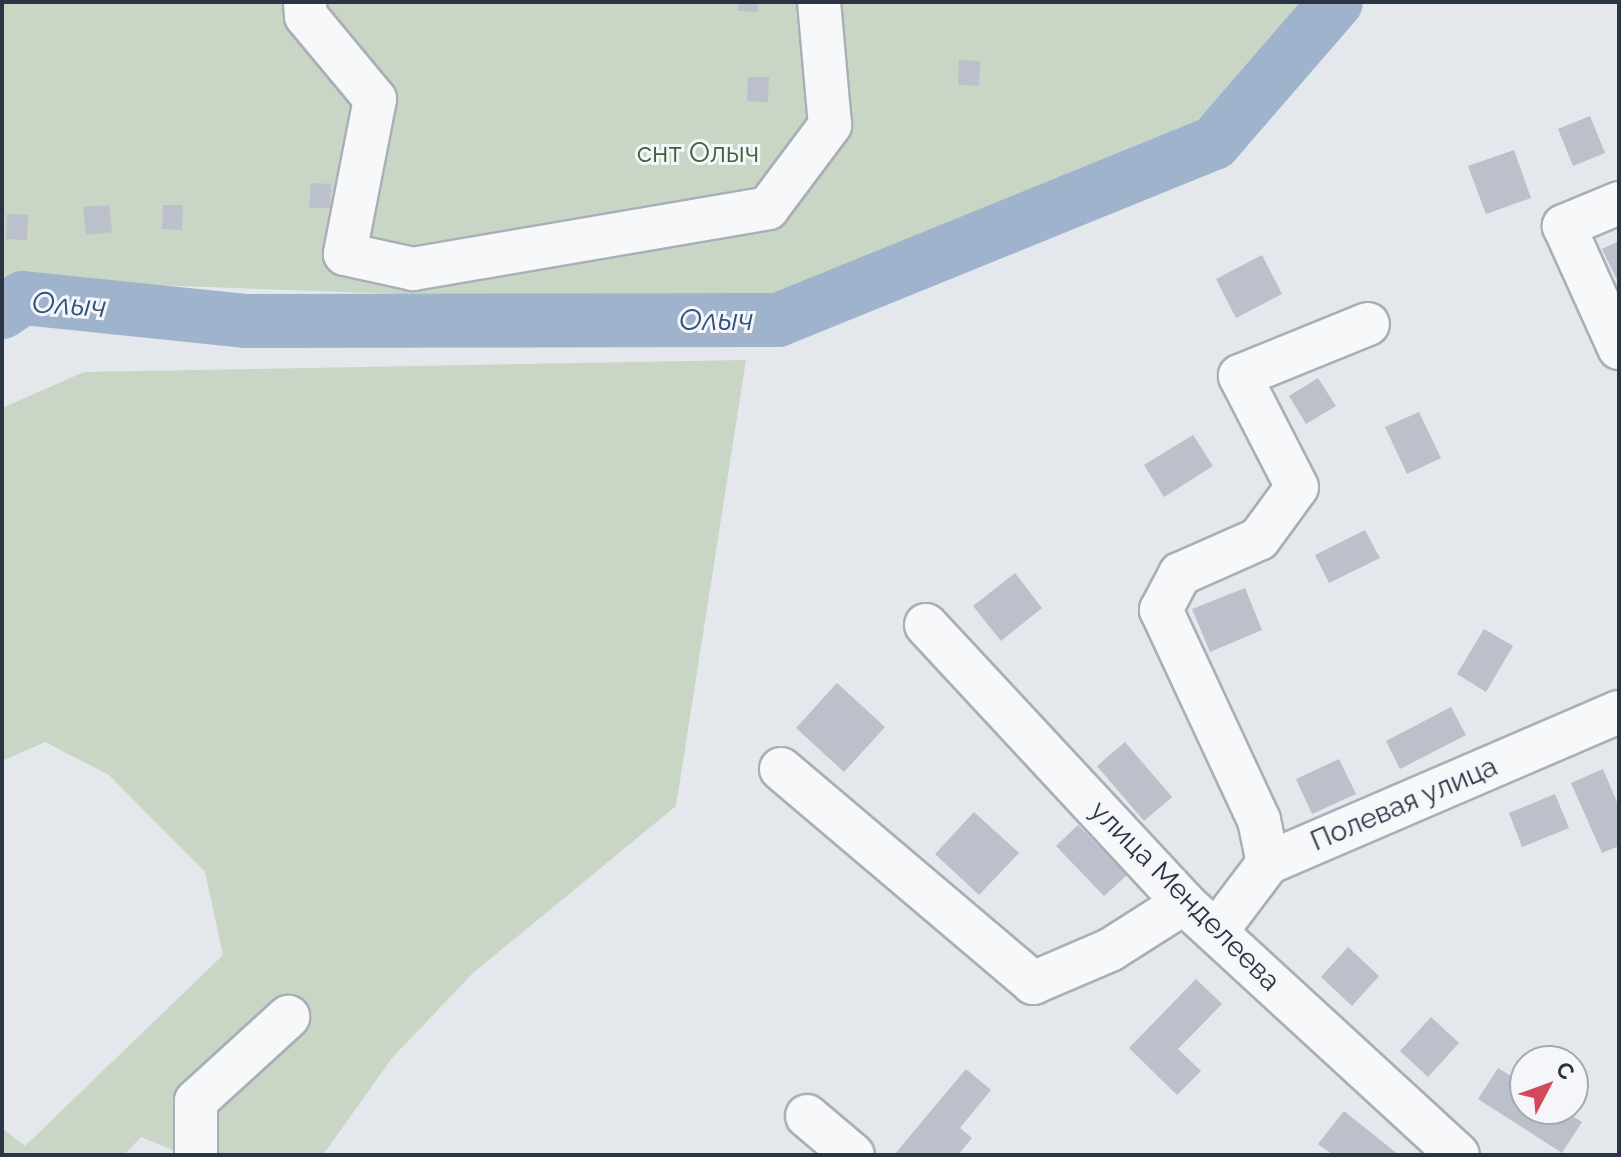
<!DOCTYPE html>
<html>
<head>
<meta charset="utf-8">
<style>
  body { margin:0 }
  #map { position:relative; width:1621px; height:1157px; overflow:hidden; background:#e4e7ec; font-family:Raleway,sans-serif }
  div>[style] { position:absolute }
  .green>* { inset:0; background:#c9d6c5 }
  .river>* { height:54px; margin:-27px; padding:0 27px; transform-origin:27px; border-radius:27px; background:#9fb4cc }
  .building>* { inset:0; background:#bbc0ca }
  .roads { filter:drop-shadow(2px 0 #a9aeb7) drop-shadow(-2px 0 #a9aeb7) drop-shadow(0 2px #a9aeb7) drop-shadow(0 -2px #a9aeb7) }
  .minor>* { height:42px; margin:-21px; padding:0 21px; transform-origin:21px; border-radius:21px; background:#f7f8fa }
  span { translate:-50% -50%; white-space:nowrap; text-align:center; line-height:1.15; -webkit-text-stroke:6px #f4f6f9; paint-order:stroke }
  .park-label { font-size:28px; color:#3f6138 }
  .street-label { font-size:28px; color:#2b3445 }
  .water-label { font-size:30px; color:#34527a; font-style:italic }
  .frame { position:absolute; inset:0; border:4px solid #2b3445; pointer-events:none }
  .north { position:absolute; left:1509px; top:1045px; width:80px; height:80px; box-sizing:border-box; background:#f4f6f9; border:2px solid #a4a8b1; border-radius:50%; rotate:49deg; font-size:22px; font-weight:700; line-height:32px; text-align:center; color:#2b3445 }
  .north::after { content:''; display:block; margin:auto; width:28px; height:36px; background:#d1495b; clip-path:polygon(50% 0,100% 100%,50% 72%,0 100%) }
</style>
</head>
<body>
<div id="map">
  <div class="green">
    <div style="clip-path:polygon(2px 2px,1309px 2px,1166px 153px,909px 241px,754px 307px,15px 280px,2px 287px)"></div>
    <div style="clip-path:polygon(746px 360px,676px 806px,473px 973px,392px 1058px,323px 1155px,185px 1155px,141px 1137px,124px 1155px,2px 1155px,2px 1128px,25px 1146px,223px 955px,205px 872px,109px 775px,45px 742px,2px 761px,2px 408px,84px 372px)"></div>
  </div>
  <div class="river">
    <div style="left:2px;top:312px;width:25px;rotate:-34deg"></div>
    <div style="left:23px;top:298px;width:223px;rotate:5.9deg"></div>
    <div style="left:245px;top:321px;width:533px;rotate:-0.11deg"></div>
    <div style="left:778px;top:320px;width:471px;rotate:-22.1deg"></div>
    <div style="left:1214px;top:143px;width:186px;rotate:-49.1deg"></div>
  </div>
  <div class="building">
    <div style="clip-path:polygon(738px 2px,758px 2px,758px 12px,738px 11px)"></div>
    <div style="clip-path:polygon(959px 60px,980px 61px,979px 86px,958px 85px)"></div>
    <div style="clip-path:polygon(748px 77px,769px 77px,768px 102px,747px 101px)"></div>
    <div style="clip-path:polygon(1590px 116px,1605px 153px,1573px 166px,1558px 129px)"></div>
    <div style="clip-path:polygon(1514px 150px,1531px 198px,1486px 214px,1468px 166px)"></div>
    <div style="clip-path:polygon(311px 183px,331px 184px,330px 208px,309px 208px)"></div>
    <div style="clip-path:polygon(109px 205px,112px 232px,86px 235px,83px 207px)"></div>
    <div style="clip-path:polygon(163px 205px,183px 205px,182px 230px,162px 229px)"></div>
    <div style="clip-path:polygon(7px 214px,28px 215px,27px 240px,6px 239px)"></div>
    <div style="clip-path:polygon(1619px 241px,1619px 284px,1602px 249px)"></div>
    <div style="clip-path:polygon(1262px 255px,1282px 294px,1236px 318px,1216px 279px)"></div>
    <div style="clip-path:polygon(1318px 378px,1336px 406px,1306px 424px,1289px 396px)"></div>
    <div style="clip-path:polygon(1419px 412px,1441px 458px,1407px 474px,1385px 427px)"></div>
    <div style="clip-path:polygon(1193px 435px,1213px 466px,1164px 497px,1144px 465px)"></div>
    <div style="clip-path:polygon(1365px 530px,1380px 558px,1329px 583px,1315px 555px)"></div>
    <div style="clip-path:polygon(1015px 573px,1042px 608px,1001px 641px,973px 606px)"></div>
    <div style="clip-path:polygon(1245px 588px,1262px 630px,1210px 652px,1192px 609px)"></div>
    <div style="clip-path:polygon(1484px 629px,1513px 646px,1486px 692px,1457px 674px)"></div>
    <div style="clip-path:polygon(837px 683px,885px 727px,844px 772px,796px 728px)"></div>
    <div style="clip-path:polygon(1451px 707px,1466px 735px,1400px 769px,1386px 741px)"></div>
    <div style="clip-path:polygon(1125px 742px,1172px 797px,1144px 821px,1097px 766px)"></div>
    <div style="clip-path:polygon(1339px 759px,1356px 794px,1312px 814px,1296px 779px)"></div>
    <div style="clip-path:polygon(1603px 769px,1619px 807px,1619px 846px,1602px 853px,1571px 783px)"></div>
    <div style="clip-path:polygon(1555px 794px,1569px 828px,1522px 847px,1509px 813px)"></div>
    <div style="clip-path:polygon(974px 812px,1019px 853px,979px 895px,935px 854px)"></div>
    <div style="clip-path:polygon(1078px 825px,1127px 875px,1104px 896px,1056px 846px)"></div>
    <div style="clip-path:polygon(1348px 947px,1379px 976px,1352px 1006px,1321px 977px)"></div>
    <div style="clip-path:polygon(1196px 979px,1222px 1004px,1178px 1049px,1201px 1071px,1177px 1095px,1129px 1048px)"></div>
    <div style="clip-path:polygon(1431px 1017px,1459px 1043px,1428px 1077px,1400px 1051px)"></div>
    <div style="clip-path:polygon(1498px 1068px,1525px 1085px,1525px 1109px,1562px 1109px,1582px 1122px,1562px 1153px,1478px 1099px)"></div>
    <div style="clip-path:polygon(966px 1069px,991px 1090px,960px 1128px,972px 1138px,958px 1155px,894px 1155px)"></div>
    <div style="clip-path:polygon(1344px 1111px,1399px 1155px,1333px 1155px,1318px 1144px)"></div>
  </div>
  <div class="roads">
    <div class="minor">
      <div style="left:305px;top:2px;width:14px;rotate:86deg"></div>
      <div style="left:306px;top:16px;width:108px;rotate:50.3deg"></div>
      <div style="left:375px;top:99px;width:158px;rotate:101deg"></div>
      <div style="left:345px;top:254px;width:70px;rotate:12.4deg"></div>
      <div style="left:413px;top:269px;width:360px;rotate:-9.7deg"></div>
      <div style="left:768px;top:208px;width:104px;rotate:-53.2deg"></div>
      <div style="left:830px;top:125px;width:123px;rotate:-95.1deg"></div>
      <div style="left:1619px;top:203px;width:60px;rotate:157.3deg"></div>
      <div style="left:1564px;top:226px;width:134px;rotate:65.7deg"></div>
      <div style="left:926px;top:625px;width:379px;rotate:47.1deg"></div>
      <div style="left:1184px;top:903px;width:372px;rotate:42.6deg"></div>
      <div style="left:781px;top:769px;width:331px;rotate:40.3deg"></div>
      <div style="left:1033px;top:983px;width:84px;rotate:-23.2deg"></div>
      <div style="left:1110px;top:950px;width:88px;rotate:-32.4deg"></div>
      <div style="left:1268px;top:863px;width:44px;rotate:-101.8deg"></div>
      <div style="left:1259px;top:820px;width:232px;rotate:-115deg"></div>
      <div style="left:1161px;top:610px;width:41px;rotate:-62.2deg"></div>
      <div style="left:1180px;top:574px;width:86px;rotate:-23.9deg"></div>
      <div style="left:1259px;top:539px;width:64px;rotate:-53.8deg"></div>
      <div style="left:1297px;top:487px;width:125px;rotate:-117.2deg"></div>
      <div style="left:1240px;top:376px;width:138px;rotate:-22.1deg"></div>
      <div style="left:1216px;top:932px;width:86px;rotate:-53deg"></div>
      <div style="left:1268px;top:863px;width:382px;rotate:-23.3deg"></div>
      <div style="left:807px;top:1116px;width:60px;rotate:40.3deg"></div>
      <div style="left:196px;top:1155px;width:54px;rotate:-90deg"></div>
      <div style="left:196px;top:1101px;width:125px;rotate:-42.4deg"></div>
    </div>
  </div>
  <div class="park-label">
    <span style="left:698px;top:153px">снт Олыч</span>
  </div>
  <div class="street-label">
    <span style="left:1404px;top:804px;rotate:-23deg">Полевая улица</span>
    <span style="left:1185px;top:896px;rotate:45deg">улица Менделеева</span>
  </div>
  <div class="water-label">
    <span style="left:69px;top:305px;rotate:4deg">Олыч</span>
    <span style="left:716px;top:320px">Олыч</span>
  </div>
  <div class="frame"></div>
  <div class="north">С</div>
</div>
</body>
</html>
